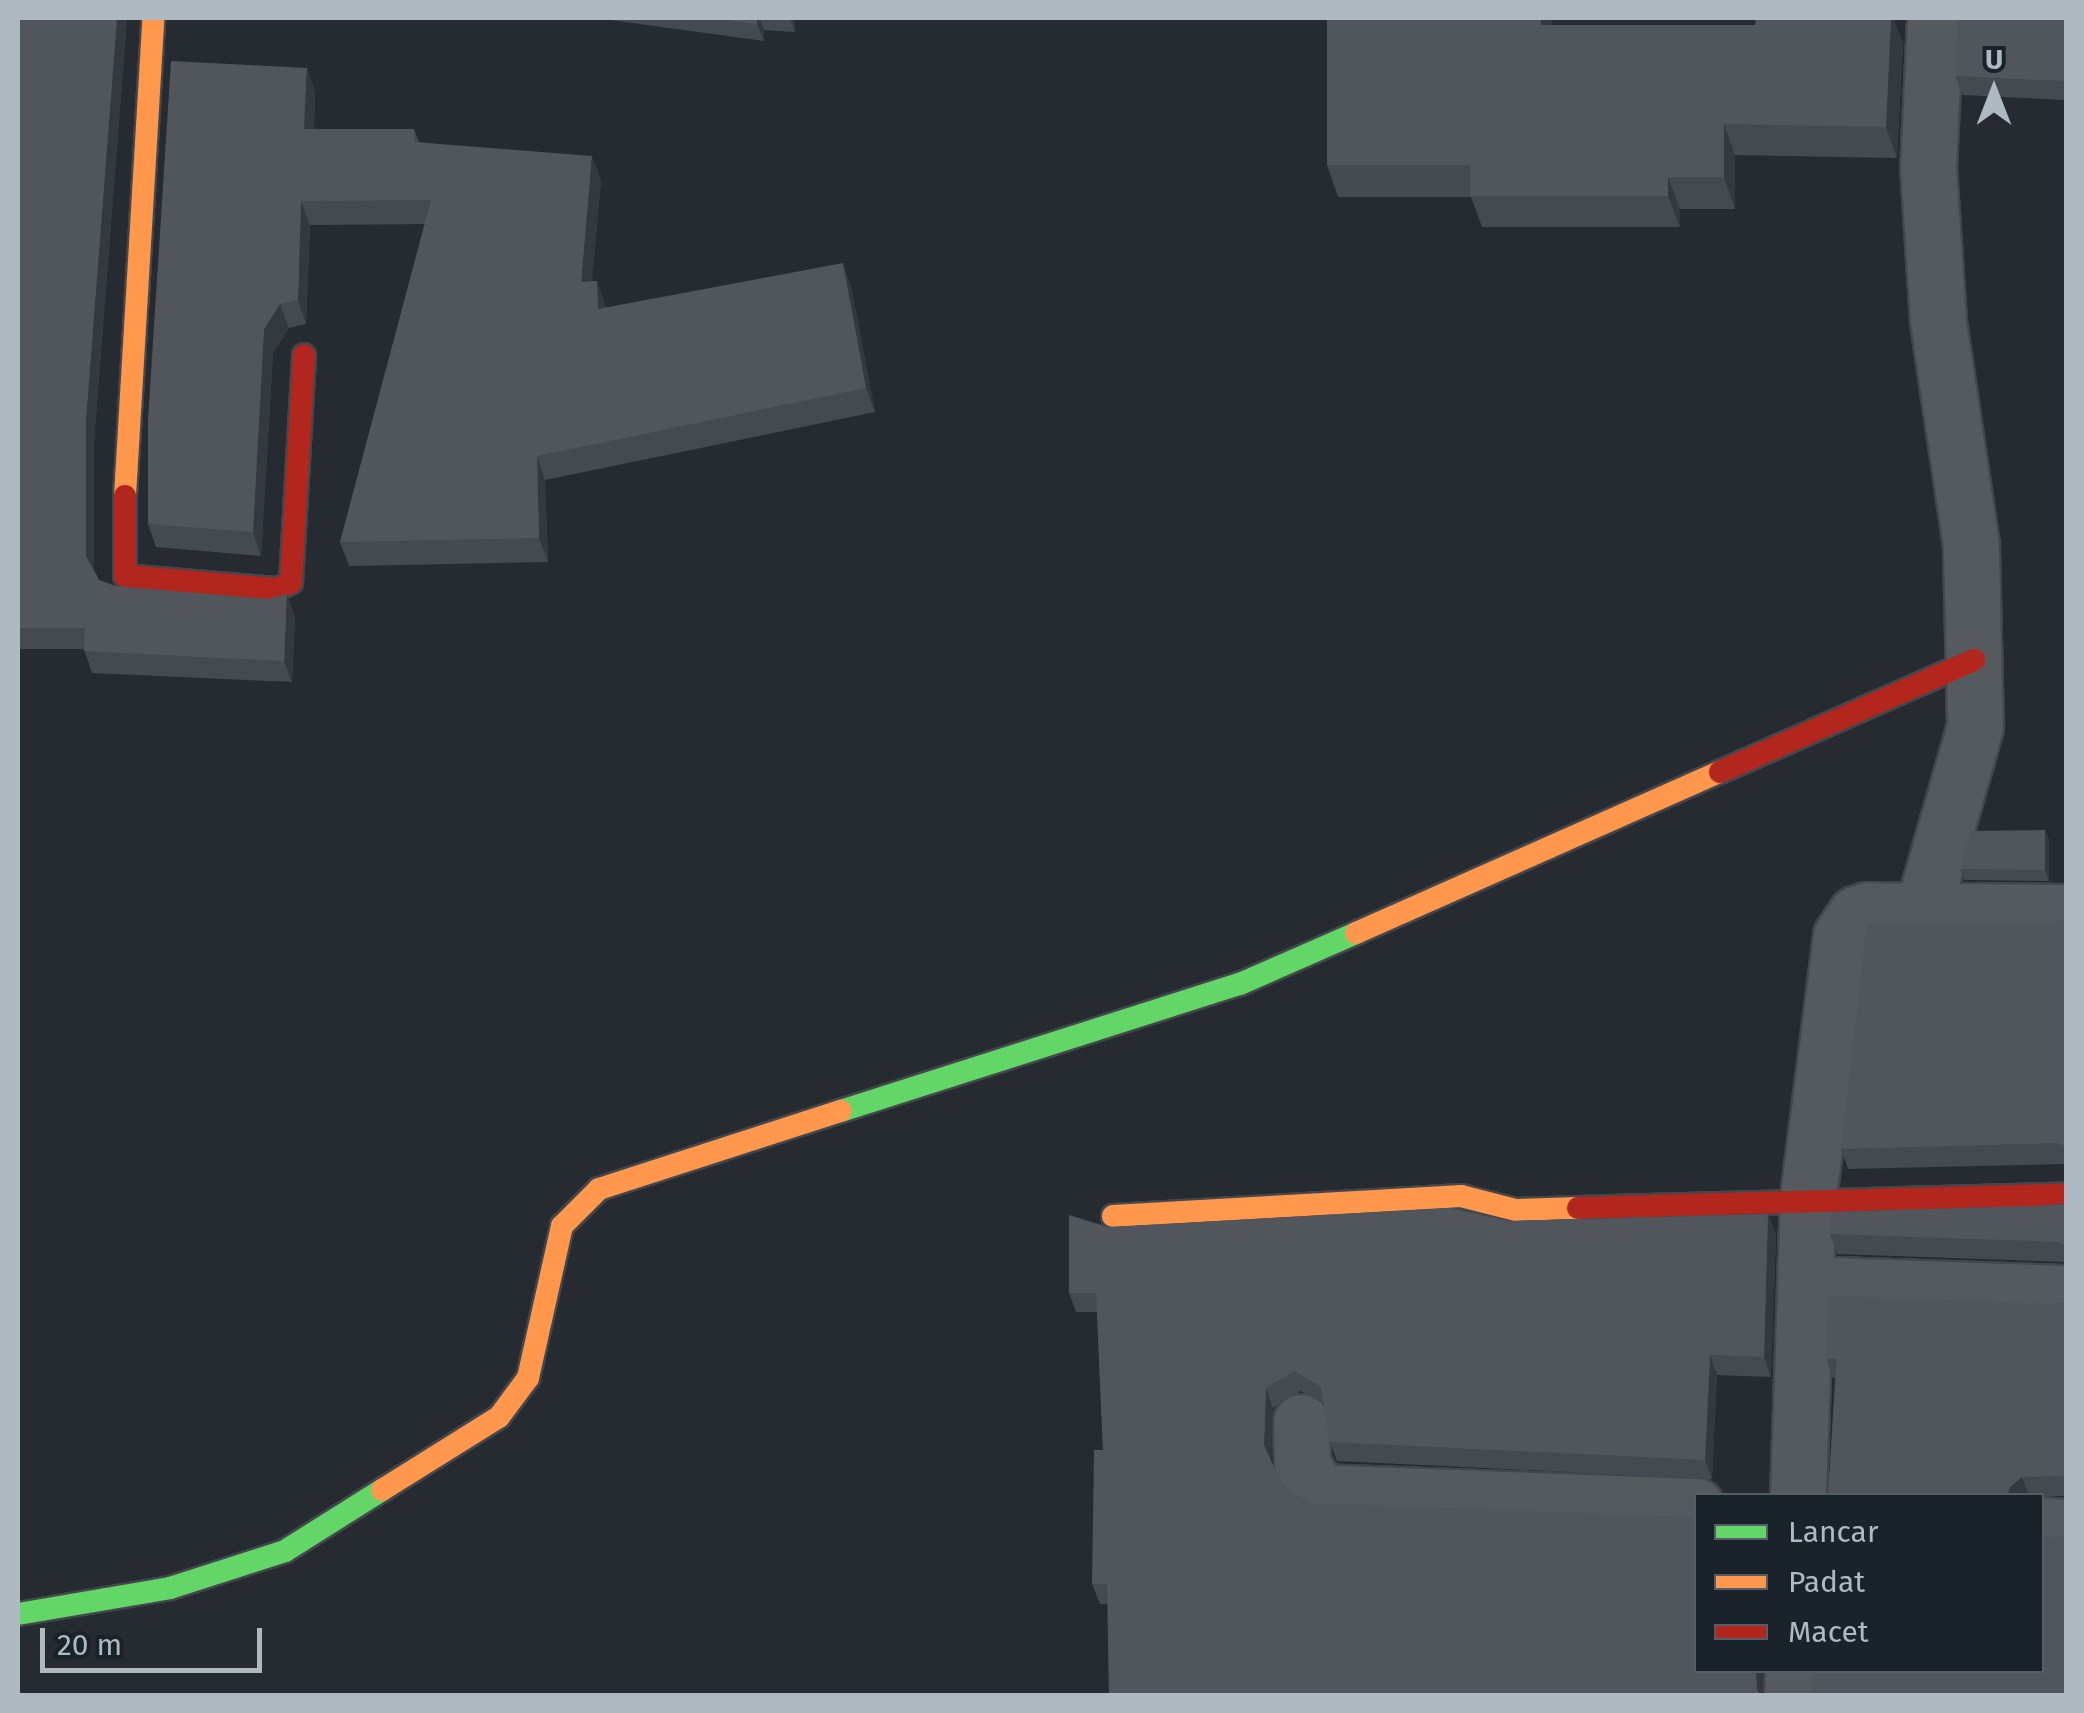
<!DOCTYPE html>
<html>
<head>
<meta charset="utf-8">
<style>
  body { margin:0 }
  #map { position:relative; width:2084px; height:1713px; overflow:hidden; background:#252b30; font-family:"Fira Sans",sans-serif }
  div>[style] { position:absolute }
  .roads { filter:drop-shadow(2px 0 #43474b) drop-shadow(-2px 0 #43474b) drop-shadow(0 2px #43474b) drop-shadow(0 -2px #43474b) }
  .street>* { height:55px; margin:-27.5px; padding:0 27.5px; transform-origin:27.5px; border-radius:27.5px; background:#555a5e }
  .fast>* { height:22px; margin:-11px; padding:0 11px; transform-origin:11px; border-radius:11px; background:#63d668 }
  .slow>* { height:22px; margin:-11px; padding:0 11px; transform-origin:11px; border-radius:11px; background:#ff974d }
  .jam>* { height:22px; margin:-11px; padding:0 11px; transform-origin:11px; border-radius:11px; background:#b3261e }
  .wall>* { inset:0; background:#454a50 }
  .shaded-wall>* { inset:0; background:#33393e }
  .building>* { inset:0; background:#50565c }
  span { translate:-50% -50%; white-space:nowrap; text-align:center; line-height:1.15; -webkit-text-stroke:8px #1a222a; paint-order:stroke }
  .frame { position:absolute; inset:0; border:20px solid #aeb9c2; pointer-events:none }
  .legend { position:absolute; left:1694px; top:1493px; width:350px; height:180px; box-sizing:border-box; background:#1a222a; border:2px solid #555e67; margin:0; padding:12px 18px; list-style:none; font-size:30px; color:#aeb9c2 }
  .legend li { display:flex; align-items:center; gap:20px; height:50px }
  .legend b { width:50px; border:2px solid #555e67 }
  .north { position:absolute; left:1944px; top:40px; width:100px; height:100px; -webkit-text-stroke:8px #1a222a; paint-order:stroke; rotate:0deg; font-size:28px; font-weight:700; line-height:40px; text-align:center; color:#aeb9c2 }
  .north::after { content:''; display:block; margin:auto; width:35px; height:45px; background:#aeb9c2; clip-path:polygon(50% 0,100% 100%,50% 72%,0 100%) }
  .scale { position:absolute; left:40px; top:1628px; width:222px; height:45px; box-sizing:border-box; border:5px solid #aeb9c2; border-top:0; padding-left:12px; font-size:30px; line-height:35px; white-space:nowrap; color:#aeb9c2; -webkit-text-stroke:8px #1a222a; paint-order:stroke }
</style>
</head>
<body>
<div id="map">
  <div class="roads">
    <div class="street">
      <div style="left:1923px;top:909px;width:190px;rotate:-74.1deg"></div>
      <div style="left:1975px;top:726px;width:181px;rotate:-91.3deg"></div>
      <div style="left:1971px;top:545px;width:226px;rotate:-98.4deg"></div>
      <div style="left:1938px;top:321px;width:153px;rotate:-93.7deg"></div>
      <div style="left:1928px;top:168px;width:150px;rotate:-87.3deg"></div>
      <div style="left:1805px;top:1284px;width:261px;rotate:2deg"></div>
      <div style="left:1301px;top:1422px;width:41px;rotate:88.6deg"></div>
      <div style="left:1302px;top:1463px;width:33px;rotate:61deg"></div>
      <div style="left:1318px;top:1492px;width:378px;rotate:2.1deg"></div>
      <div style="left:1798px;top:1496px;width:299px;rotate:-88.1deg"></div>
      <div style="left:1808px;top:1197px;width:263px;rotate:-82.8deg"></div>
      <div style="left:1841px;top:936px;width:27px;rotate:-56deg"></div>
      <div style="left:1856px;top:914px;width:12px;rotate:-20deg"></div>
      <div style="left:1867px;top:910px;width:199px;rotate:0.6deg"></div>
      <div style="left:2042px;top:1525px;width:24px;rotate:5deg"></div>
      <div style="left:1792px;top:1696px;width:26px;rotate:-88deg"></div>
    </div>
    <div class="fast">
      <div style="left:841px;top:1111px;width:419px;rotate:-17.7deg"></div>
      <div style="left:1240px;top:984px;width:127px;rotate:-23.7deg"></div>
      <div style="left:18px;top:1614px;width:154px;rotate:-9.7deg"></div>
      <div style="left:170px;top:1588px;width:121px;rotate:-17.8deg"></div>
      <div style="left:285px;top:1551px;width:115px;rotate:-32.2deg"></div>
    </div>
    <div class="slow">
      <div style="left:125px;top:496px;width:479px;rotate:-86.6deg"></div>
      <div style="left:1356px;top:933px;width:398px;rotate:-23.9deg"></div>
      <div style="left:1113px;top:1216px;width:349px;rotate:-3.3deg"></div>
      <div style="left:1461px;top:1196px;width:57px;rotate:14.3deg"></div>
      <div style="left:1516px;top:1210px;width:62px;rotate:-1.8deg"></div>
      <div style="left:382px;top:1490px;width:138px;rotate:-32deg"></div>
      <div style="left:499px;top:1417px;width:49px;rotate:-53.4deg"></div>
      <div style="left:528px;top:1378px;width:156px;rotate:-77.4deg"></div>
      <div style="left:562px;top:1226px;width:52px;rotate:-45deg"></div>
      <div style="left:599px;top:1189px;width:254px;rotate:-17.9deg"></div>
    </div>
    <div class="jam">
      <div style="left:125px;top:496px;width:80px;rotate:90deg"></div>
      <div style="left:125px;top:576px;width:154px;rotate:4.9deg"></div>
      <div style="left:278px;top:589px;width:15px;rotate:-28deg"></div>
      <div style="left:291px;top:582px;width:227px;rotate:-86.7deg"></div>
      <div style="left:1720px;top:772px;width:278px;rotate:-23.8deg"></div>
      <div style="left:1578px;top:1208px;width:488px;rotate:-1.6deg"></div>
    </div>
  </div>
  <div class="wall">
    <div style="clip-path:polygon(18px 18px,127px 18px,94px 441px,94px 570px,99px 580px,115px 586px,295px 616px,292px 682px,92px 673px,84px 649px,18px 649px)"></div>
    <div style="clip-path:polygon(596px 18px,795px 18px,795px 32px,764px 30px,764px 41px)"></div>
    <div style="clip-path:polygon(1552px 18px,1552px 25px,1755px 25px,1893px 18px,1903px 43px,1897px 158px,1735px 155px,1735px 209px,1680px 209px,1680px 227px,1482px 227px,1471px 197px,1338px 197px,1327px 165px)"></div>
    <div style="clip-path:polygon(2066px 18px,2066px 100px,1963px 95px,1955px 76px)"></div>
    <div style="clip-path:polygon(315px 92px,314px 129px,414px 129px,419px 142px,601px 179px,592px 281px,597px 281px,606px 308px,851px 286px,875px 412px,545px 480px,548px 562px,349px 566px,340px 542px,425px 224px,310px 225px,306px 324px,289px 328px,273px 353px,261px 556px,156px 547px,148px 524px)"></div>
    <div style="clip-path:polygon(2045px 830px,2049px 840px,2049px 881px,1964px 880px,1960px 869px)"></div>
    <div style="clip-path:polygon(2066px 920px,2066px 1164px,1848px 1169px,1841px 1149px,2058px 923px)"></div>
    <div style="clip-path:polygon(2066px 1203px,2066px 1262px,1837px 1254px,1830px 1234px)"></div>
    <div style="clip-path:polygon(1768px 1214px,1776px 1234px,1771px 1377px,1717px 1375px,1712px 1479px,1337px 1461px,1330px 1442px,1324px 1404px,1301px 1391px,1273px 1408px,1271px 1461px,1284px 1488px,1310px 1503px,1762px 1670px,1763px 1696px,1109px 1696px,1108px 1604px,1100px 1604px,1092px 1584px,1103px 1450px,1097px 1312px,1076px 1312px,1069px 1293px,1108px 1227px,1509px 1221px)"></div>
    <div style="clip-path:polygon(2066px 1302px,2066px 1496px,1828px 1496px,1835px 1378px,1833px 1378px,1826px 1359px)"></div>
  </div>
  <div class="shaded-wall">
    <div style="clip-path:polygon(117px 18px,127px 18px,94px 441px,94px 577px,86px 556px,86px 420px)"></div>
    <div style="clip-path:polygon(757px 18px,759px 18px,764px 30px,764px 41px,757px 24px)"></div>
    <div style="clip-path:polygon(790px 18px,795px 18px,795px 32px)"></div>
    <div style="clip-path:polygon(1541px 18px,1552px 18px,1552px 56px,1541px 25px)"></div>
    <div style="clip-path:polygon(1891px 18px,1893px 18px,1903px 43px,1897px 158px,1886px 127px)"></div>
    <div style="clip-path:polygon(2065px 47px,2066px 51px,2066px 89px,2064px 81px)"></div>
    <div style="clip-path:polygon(307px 68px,315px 92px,313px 152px,304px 129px)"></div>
    <div style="clip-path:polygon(1724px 124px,1735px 155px,1735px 209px,1724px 177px)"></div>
    <div style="clip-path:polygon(592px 156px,601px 179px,590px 305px,581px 282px)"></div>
    <div style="clip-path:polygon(1668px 177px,1680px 209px,1680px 227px,1668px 196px)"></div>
    <div style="clip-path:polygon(301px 201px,310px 225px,306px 324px,298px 300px)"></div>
    <div style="clip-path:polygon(843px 263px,851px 286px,875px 412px,866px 388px)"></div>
    <div style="clip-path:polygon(597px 281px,605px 305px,606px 333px,598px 309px)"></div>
    <div style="clip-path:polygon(280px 304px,289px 328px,273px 353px,261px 556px,253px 532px,264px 329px)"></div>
    <div style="clip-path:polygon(537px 456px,545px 480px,548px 562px,539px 538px)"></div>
    <div style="clip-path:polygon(287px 594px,295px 616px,292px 682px,284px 661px)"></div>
    <div style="clip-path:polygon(2045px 830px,2049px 840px,2049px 881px,2045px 870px)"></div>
    <div style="clip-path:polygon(1768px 1214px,1776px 1234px,1771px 1377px,1764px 1357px)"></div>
    <div style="clip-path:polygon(1710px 1355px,1717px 1375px,1712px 1479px,1705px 1460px)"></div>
    <div style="clip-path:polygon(1266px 1388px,1273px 1408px,1271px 1465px,1264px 1445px)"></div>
    <div style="clip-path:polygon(2022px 1477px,2029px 1496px,2007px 1496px,2010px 1487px)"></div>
    <div style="clip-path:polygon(1756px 1670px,1762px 1670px,1763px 1696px,1759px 1696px,1757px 1690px)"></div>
  </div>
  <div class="building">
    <div style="clip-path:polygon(18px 18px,117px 18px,86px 420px,86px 556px,99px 580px,115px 586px,268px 599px,287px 594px,284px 661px,84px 651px,85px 628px,18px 628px)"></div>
    <div style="clip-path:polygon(712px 18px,757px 18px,757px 24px)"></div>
    <div style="clip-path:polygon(1327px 18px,1541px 18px,1541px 25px,1755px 25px,1756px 18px,1891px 18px,1886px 127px,1724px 124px,1724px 177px,1668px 177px,1668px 196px,1470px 196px,1470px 165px,1327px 165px)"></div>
    <div style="clip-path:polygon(1958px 18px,2066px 18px,2066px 47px,2065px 47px,2064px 81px,1955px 76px)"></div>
    <div style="clip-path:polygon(171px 61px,307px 68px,304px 129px,414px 129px,414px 142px,592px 156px,581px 282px,597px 281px,598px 309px,843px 263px,866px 388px,537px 456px,539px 538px,340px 542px,431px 200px,301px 201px,298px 300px,280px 304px,264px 329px,253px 532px,148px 524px,148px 420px)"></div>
    <div style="clip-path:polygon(2045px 830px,2045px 870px,1960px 869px,1971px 831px)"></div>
    <div style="clip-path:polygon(2066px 920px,2066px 1147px,2058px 1143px,1841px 1149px,1867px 923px,2058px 923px)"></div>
    <div style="clip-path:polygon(2066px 1203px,2066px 1246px,2061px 1242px,1830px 1234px,1831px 1212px,2061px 1205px)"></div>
    <div style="clip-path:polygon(1451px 1208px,1509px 1221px,1768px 1214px,1764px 1357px,1710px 1355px,1705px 1460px,1330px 1442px,1321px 1387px,1294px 1371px,1266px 1388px,1264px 1445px,1284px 1488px,1310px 1503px,1688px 1517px,1696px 1515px,1696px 1670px,1756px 1670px,1757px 1690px,1762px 1696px,1109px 1696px,1107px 1584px,1092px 1584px,1094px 1450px,1103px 1450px,1096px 1293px,1069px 1293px,1069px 1215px,1108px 1227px)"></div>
    <div style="clip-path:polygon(1828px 1296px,2058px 1304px,2066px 1302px,2066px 1479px,2062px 1476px,2022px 1477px,2010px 1487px,2007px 1496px,1828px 1496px,1837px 1359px,1826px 1359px)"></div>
    <div style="clip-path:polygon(2066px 1534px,2066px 1696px,1807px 1696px,1811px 1694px,1814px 1670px,2042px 1670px,2042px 1535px,2057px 1538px)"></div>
  </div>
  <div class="frame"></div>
  <ul class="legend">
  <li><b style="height:12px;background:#63d668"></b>Lancar</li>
  <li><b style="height:12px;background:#ff974d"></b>Padat</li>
  <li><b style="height:12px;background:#b3261e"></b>Macet</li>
  </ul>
  <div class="north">U</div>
  <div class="scale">20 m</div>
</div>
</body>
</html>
